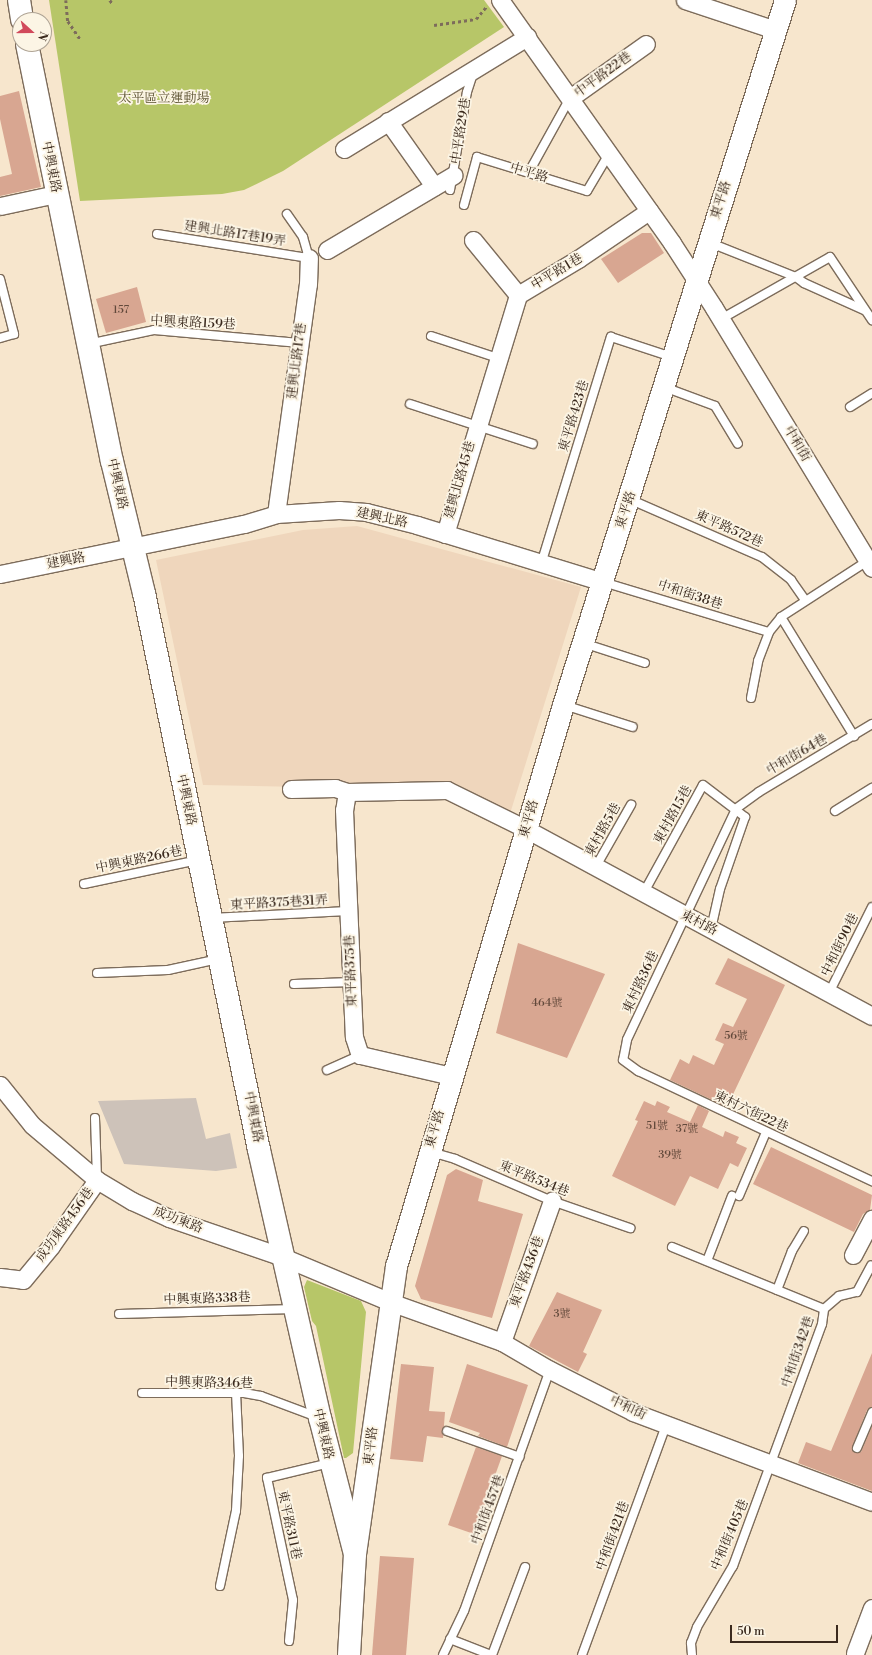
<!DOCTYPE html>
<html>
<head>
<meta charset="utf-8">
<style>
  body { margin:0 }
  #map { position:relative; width:872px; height:1655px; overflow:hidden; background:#f7e6cd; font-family:"Libre Bodoni","Noto Serif TC",serif }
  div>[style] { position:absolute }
  .built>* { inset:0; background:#efd6bc }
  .industrial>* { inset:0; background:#cdc2b9 }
  .green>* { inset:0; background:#b7c668 }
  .building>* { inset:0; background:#d8a691 }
  .path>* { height:2.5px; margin-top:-1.25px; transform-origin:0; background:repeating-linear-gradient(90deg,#7d6c5b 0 3px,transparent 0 6px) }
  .roads { filter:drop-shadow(1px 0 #7d6c5b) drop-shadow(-1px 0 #7d6c5b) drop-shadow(0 1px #7d6c5b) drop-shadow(0 -1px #7d6c5b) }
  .service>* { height:8px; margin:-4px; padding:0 4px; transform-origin:4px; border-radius:4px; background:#fff }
  .minor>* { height:17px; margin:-8.5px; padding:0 8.5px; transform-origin:8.5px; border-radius:8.5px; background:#fff }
  .tertiary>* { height:21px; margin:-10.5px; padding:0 10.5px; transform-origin:10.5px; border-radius:10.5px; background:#fff }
  .secondary>* { height:22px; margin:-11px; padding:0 11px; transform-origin:11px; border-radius:11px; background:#fff }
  span { translate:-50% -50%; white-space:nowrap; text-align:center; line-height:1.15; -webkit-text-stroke:3.5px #fcf5e5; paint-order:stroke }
  .number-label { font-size:11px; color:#62493b }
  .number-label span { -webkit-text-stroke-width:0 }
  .street-label { font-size:13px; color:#3b2a1e }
  .park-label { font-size:13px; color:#5a5130 }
  .north { position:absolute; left:12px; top:12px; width:40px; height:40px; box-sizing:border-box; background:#fcf5e5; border:1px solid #afa495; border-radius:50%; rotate:111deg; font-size:11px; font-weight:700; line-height:16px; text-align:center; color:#3b2a1e }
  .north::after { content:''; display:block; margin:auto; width:14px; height:18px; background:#d1495b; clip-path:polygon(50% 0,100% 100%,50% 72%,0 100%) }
  .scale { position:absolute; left:730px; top:1625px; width:108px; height:18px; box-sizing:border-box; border:2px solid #3b2a1e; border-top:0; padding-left:5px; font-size:12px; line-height:14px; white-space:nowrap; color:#3b2a1e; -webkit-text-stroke:3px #fcf5e5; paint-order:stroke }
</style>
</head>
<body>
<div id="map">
  <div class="built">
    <div style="clip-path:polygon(357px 526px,581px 587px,508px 820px,446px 790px,203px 785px,156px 560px,303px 530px)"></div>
  </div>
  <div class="industrial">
    <div style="clip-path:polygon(196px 1098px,206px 1139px,230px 1133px,237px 1168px,216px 1171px,124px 1164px,98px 1101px)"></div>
  </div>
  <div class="green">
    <div style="clip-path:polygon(49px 0,484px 0,504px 27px,283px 171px,244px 190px,222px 194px,80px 201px)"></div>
    <div style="clip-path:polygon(307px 1280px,361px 1301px,366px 1312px,353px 1453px,346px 1458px,344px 1458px,316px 1326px,312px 1321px,304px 1287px)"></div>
  </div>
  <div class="building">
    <div style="clip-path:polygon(19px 91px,41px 187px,0 196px,0 177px,12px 174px,0 119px,0 96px)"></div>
    <div style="clip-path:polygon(642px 233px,651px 233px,664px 253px,618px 283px,601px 259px)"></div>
    <div style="clip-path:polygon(137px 287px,146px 322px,106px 333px,96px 299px)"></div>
    <div style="clip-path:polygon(518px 943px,605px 974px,567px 1058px,496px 1033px)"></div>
    <div style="clip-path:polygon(728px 958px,785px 985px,727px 1107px,670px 1080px,680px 1059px,689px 1064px,693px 1055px,714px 1065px,724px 1044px,715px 1040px,723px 1023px,733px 1027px,747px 999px,715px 984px)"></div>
    <div style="clip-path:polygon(644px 1101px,655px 1106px,657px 1101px,670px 1107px,667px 1112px,690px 1122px,698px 1105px,709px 1111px,702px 1127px,723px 1137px,725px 1131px,739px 1137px,736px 1143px,747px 1148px,738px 1167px,730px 1163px,718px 1189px,690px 1176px,675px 1206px,612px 1176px,638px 1121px,635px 1120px)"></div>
    <div style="clip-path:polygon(771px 1147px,872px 1195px,870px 1210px,863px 1214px,854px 1232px,753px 1184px)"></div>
    <div style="clip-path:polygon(456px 1169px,483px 1180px,478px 1201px,523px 1214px,492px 1318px,421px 1299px,415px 1286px,447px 1175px)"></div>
    <div style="clip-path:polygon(557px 1292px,602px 1310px,583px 1352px,587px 1354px,578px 1372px,529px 1346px)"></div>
    <div style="clip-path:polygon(872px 1353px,872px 1407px,867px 1410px,852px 1448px,855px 1453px,861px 1452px,872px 1426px,872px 1491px,798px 1463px,806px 1442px,831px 1451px)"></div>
    <div style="clip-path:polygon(401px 1364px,434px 1367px,429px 1411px,445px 1412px,443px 1438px,427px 1436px,423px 1462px,390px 1459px)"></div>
    <div style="clip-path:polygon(467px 1364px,528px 1385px,507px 1447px,478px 1436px,480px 1433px,449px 1422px)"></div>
    <div style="clip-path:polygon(476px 1447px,502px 1456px,474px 1534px,448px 1525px)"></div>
    <div style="clip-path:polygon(380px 1556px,414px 1558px,406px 1655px,372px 1655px)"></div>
  </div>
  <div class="path">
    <div style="left:66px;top:0;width:21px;rotate:85deg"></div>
    <div style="left:68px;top:21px;width:22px;rotate:56deg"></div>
    <div style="left:110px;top:0;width:4px;rotate:56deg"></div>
    <div style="left:434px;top:25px;width:42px;rotate:-8.1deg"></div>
    <div style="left:476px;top:19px;width:16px;rotate:-50deg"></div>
  </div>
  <div class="roads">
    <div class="service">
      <div style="left:529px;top:172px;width:85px;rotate:-61deg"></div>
      <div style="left:450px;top:190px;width:99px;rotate:-80.2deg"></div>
      <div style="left:467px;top:92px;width:20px;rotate:-72deg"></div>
      <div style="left:464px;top:205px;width:50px;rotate:-74.8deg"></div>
      <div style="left:477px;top:157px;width:115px;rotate:17.2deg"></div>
      <div style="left:587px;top:191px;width:43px;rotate:-59.3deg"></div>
      <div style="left:157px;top:234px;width:154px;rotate:9deg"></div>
      <div style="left:309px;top:258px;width:22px;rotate:-106deg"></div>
      <div style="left:303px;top:237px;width:28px;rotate:-125deg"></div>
      <div style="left:708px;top:242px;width:95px;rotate:21.7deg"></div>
      <div style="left:796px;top:277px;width:10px;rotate:37deg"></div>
      <div style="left:804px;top:283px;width:66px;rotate:24.2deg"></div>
      <div style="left:0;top:279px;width:57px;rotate:75.7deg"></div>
      <div style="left:14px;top:334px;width:15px;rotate:164deg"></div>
      <div style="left:721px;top:319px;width:125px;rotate:-29.6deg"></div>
      <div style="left:830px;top:257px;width:76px;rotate:56.3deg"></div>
      <div style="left:431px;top:336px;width:71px;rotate:18.2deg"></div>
      <div style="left:88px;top:344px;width:67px;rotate:-12deg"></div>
      <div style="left:154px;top:330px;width:146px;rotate:5.1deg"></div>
      <div style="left:664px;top:387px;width:54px;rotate:20.4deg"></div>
      <div style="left:715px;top:406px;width:44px;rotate:58.8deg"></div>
      <div style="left:410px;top:404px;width:129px;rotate:18deg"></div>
      <div style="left:850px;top:407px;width:26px;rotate:-32deg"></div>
      <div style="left:629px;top:499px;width:145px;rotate:23.6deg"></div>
      <div style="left:762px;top:557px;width:37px;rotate:38deg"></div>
      <div style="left:791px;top:580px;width:24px;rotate:55deg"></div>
      <div style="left:541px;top:564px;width:238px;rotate:-72.9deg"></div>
      <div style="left:611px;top:337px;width:64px;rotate:18.2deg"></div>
      <div style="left:603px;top:582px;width:173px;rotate:16.8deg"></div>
      <div style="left:781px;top:617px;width:140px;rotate:58.5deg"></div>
      <div style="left:583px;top:643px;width:65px;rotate:17.9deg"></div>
      <div style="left:751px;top:698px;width:38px;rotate:-79deg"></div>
      <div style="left:758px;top:661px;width:31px;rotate:-69deg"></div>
      <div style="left:769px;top:632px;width:19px;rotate:-51deg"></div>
      <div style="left:781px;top:617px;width:105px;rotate:-32.9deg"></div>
      <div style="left:564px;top:705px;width:72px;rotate:17.7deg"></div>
      <div style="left:872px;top:724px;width:132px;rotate:149deg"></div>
      <div style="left:759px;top:792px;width:29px;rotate:144deg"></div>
      <div style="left:736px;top:809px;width:255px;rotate:115.3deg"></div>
      <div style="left:627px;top:1040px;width:20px;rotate:101deg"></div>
      <div style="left:623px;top:1060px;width:19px;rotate:36deg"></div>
      <div style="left:638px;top:1071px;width:259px;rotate:25.2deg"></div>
      <div style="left:835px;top:811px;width:44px;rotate:-31.9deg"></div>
      <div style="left:595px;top:868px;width:73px;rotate:-60.3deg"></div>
      <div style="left:84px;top:884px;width:116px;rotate:-11.9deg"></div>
      <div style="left:643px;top:894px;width:124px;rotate:-61.2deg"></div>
      <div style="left:703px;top:785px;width:53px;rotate:37.3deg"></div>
      <div style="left:745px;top:817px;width:76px;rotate:109.1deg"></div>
      <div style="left:720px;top:889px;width:41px;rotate:102.7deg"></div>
      <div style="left:211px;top:918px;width:137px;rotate:-2.9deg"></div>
      <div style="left:97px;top:973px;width:71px;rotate:-2.4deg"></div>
      <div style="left:168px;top:970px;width:51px;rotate:-12.4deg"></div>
      <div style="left:294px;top:984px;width:58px;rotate:-2deg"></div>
      <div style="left:829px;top:993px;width:96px;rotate:-63.4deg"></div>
      <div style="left:327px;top:1070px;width:36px;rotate:-24deg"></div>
      <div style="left:95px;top:1118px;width:61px;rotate:88.1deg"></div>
      <div style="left:431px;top:1152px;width:25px;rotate:16deg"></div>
      <div style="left:455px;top:1159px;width:106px;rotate:23.4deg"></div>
      <div style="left:552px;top:1201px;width:83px;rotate:19.1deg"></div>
      <div style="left:739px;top:1196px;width:69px;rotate:-67.1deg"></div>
      <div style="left:672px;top:1247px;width:164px;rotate:22.2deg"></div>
      <div style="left:707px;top:1261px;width:70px;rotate:-69deg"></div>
      <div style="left:777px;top:1290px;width:42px;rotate:-69deg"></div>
      <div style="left:792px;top:1251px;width:23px;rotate:-59deg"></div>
      <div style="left:119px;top:1314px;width:175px;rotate:-1.6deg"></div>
      <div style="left:142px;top:1393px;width:102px"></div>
      <div style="left:244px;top:1393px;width:17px;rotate:10deg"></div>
      <div style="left:261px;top:1396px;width:60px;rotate:20.6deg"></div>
      <div style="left:447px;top:1431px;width:77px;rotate:19.6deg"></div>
      <div style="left:857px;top:1448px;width:39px;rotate:-67deg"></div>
      <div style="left:220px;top:1586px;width:77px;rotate:-78deg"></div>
      <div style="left:236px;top:1511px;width:55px;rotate:-86.9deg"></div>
      <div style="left:239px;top:1456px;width:63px;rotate:-92.7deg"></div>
      <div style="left:450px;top:1639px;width:44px;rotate:21.3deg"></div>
      <div style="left:289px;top:1641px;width:41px;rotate:-84.4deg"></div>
      <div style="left:293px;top:1600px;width:125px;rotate:-102deg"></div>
      <div style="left:267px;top:1478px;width:65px;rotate:-13.4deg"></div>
      <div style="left:443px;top:1655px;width:49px;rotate:-64.5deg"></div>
      <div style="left:464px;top:1611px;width:256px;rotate:-70.4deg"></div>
      <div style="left:492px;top:1655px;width:94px;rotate:-69.4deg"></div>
      <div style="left:582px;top:1655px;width:245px;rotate:-69.9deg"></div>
      <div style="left:692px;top:1655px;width:12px;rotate:-95deg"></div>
      <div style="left:691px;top:1643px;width:17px;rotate:-69deg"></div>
      <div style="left:697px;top:1627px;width:71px;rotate:-59.5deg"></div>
      <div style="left:733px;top:1566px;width:258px;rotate:-69.8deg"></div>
      <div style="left:822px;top:1324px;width:15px;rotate:-82deg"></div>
      <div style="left:824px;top:1309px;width:20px;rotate:-41deg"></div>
      <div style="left:839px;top:1296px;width:18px;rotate:-13deg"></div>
      <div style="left:857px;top:1292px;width:30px;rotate:-62deg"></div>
    </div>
    <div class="minor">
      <div style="left:500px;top:0;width:298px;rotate:54.7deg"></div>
      <div style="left:672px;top:243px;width:77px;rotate:57.1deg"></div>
      <div style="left:714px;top:308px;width:304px;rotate:58.7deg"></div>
      <div style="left:685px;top:0;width:95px;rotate:18.4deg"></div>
      <div style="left:570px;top:98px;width:93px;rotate:-35.4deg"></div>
      <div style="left:388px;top:121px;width:80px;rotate:54.7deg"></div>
      <div style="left:344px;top:149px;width:215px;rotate:-31.5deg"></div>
      <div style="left:0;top:206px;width:57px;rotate:-12.1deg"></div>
      <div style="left:473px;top:240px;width:71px;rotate:50.7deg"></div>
      <div style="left:327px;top:250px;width:147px;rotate:-30.6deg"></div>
      <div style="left:276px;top:514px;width:232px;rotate:-82.1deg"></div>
      <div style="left:308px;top:284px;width:26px;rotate:-88deg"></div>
      <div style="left:445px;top:534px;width:250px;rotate:-73deg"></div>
      <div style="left:518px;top:295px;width:70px;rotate:-31deg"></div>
      <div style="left:578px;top:259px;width:86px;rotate:-34.1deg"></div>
      <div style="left:0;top:574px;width:249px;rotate:-11.6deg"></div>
      <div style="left:244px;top:524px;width:34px;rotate:-17deg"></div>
      <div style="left:276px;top:514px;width:63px;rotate:-3.6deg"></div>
      <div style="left:339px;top:510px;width:27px;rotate:4deg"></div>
      <div style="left:366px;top:512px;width:53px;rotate:14.3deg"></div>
      <div style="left:417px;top:525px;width:195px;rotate:17deg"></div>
      <div style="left:291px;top:789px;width:44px;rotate:-1.3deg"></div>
      <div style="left:335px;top:788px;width:13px;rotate:18deg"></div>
      <div style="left:347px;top:792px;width:100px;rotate:-1.1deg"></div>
      <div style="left:447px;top:790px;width:88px;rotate:26.3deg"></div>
      <div style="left:526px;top:829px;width:393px;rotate:28.4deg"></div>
      <div style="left:347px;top:792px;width:18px;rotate:99deg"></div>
      <div style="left:344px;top:810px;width:227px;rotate:87.5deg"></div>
      <div style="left:354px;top:1037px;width:19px;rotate:72deg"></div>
      <div style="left:360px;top:1055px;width:93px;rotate:13deg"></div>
      <div style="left:0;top:1085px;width:51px;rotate:51.3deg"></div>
      <div style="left:32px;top:1125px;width:85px;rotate:40.2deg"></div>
      <div style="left:97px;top:1180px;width:41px;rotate:31deg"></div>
      <div style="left:132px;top:1201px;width:41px;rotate:24.7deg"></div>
      <div style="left:169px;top:1218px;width:120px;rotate:18.9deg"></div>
      <div style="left:283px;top:1257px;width:116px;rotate:22.8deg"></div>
      <div style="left:390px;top:1302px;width:119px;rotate:19.7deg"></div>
      <div style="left:502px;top:1342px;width:56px;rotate:30.3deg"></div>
      <div style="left:550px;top:1370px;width:93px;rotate:26.8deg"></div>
      <div style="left:633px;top:1412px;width:255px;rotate:20.6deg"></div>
      <div style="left:853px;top:1255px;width:41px;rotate:-62.2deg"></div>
      <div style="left:0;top:1277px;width:23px;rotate:7deg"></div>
      <div style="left:23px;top:1280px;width:44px;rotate:-50.5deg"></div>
      <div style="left:51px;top:1246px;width:80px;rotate:-55.1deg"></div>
      <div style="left:502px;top:1342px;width:150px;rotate:-70.5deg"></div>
      <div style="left:855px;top:1653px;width:48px;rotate:-69.3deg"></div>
    </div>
    <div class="tertiary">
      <div style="left:355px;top:1554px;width:291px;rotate:-81.9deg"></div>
      <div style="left:396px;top:1266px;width:585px;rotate:-73.42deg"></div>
      <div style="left:563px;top:705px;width:739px;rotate:-72.52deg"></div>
    </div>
    <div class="secondary">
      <div style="left:19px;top:0;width:20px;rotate:81deg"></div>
      <div style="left:27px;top:44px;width:426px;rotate:78.5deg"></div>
      <div style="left:112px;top:461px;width:136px;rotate:76.4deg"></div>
      <div style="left:144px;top:593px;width:569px;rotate:78.33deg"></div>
      <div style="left:259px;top:1150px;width:275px;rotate:77.2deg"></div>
      <div style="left:320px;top:1418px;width:140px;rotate:75.6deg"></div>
      <div style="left:355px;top:1554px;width:101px;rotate:93.4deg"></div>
    </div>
  </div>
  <div class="number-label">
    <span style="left:121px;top:310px">157</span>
    <span style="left:547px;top:1003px">464號</span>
    <span style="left:736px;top:1036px">56號</span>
    <span style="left:657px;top:1126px">51號</span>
    <span style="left:687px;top:1129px">37號</span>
    <span style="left:670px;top:1155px">39號</span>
    <span style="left:562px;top:1314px">3號</span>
  </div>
  <div class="street-label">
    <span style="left:603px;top:75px;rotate:-36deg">中平路22巷</span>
    <span style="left:461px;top:131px;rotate:-81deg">中平路29巷</span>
    <span style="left:51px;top:167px;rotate:79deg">中興東路</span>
    <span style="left:529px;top:173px;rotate:17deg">中平路</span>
    <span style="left:721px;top:200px;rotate:-72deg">東平路</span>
    <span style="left:235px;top:234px;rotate:9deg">建興北路17巷19弄</span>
    <span style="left:557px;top:272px;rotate:-31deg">中平路1巷</span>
    <span style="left:193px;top:323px;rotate:3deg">中興東路159巷</span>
    <span style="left:297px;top:361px;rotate:-83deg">建興北路17巷</span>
    <span style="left:574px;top:416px;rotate:-73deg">東平路423巷</span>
    <span style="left:797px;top:444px;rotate:59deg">中和街</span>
    <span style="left:460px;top:480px;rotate:-74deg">建興北路45巷</span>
    <span style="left:117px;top:484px;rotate:77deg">中興東路</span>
    <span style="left:626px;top:510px;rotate:-72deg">東平路</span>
    <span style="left:382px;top:518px;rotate:12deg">建興北路</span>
    <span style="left:729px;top:529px;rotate:24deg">東平路572巷</span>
    <span style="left:66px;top:561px;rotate:-11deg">建興路</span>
    <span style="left:690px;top:595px;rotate:18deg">中和街38巷</span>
    <span style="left:797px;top:755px;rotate:-30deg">中和街64巷</span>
    <span style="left:186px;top:800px;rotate:78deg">中興東路</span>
    <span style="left:673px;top:815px;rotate:-61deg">東村路15巷</span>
    <span style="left:529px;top:819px;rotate:-74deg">東平路</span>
    <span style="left:603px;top:830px;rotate:-61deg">東村路5巷</span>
    <span style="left:139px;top:860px;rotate:-12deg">中興東路266巷</span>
    <span style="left:279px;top:903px;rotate:-3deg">東平路375巷31弄</span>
    <span style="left:699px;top:923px;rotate:27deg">東村路</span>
    <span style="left:840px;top:945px;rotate:-64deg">中和街90巷</span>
    <span style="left:351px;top:971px;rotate:-92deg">東平路375巷</span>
    <span style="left:641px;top:982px;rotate:-65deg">東村路36巷</span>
    <span style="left:751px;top:1112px;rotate:25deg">東村六街22巷</span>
    <span style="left:253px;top:1117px;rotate:79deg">中興東路</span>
    <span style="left:435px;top:1129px;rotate:-74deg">東平路</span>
    <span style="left:534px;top:1179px;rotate:22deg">東平路534巷</span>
    <span style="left:178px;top:1220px;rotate:21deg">成功東路</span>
    <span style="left:65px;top:1225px;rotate:-54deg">成功東路456巷</span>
    <span style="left:527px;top:1272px;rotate:-70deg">東平路436巷</span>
    <span style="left:207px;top:1299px;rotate:-2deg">中興東路338巷</span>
    <span style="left:798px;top:1352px;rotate:-71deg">中和街342巷</span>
    <span style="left:209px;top:1383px;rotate:1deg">中興東路346巷</span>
    <span style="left:628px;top:1408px;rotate:25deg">中和街</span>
    <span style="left:323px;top:1434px;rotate:77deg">中興東路</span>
    <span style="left:371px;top:1446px;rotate:-83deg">東平路</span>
    <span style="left:488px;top:1510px;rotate:-70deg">中和街457巷</span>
    <span style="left:289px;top:1525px;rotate:78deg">東平路311巷</span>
    <span style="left:730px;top:1535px;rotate:-67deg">中和街405巷</span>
    <span style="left:613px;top:1536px;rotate:-70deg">中和街421巷</span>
  </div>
  <div class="park-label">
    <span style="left:164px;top:98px">太平區立運動場</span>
  </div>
  <div class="north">N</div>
  <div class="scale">50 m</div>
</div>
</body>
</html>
